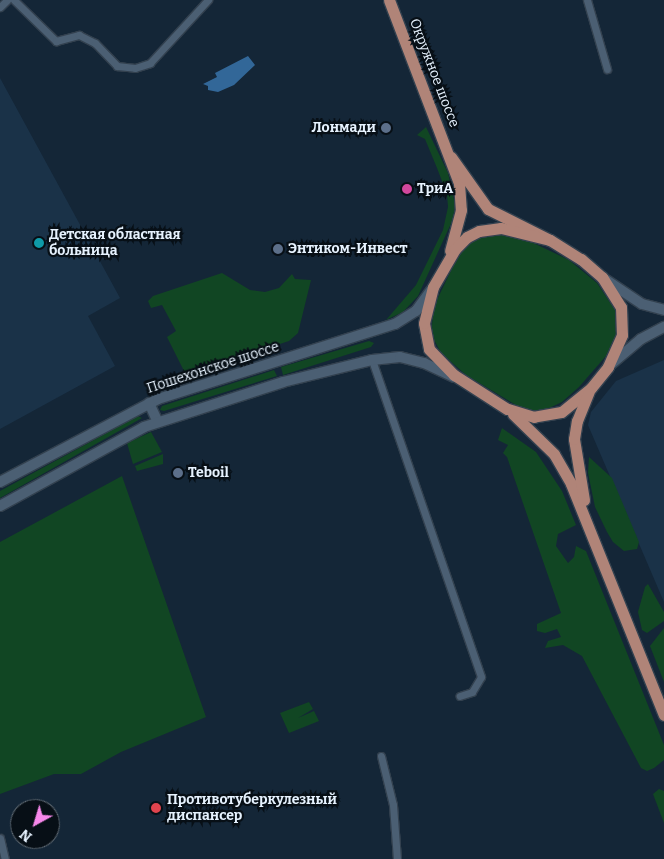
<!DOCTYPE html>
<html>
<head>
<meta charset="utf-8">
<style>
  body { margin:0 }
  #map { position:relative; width:664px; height:859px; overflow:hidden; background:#142637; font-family:Bitter,serif }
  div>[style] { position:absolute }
  .built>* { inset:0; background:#1a3248 }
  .green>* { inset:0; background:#114623 }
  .water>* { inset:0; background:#326798 }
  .roads { filter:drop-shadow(1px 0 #33414f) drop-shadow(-1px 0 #33414f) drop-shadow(0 1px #33414f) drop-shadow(0 -1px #33414f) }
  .street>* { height:7px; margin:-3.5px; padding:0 3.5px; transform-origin:3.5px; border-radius:3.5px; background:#4b5f73 }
  .secondary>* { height:10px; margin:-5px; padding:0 5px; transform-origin:5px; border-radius:5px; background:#4b5f73 }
  .primary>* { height:11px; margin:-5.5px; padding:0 5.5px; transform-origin:5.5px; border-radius:5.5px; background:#b08478 }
  .dots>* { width:14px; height:14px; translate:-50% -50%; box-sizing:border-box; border:2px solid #070f16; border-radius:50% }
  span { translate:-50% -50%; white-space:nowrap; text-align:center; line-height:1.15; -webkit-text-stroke:4.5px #070f16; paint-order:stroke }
  .street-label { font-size:14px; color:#e6f2fe }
  .poi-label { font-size:14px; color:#e6f2fe; font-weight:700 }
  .right { translate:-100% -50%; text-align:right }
  .left { translate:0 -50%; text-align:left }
  .north { position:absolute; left:10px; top:799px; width:50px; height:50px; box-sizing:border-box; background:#070f16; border:1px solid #606a73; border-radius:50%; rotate:219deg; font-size:14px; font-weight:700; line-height:20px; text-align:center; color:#e6f2fe }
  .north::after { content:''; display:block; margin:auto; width:18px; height:22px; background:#f788eb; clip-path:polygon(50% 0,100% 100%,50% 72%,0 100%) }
</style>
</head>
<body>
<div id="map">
  <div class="built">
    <div style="clip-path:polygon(0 78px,120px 298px,88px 316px,115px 366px,0 429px)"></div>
    <div style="clip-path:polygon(664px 360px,664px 602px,588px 425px,591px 412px,616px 381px)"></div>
  </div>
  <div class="green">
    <div style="clip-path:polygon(426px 127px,448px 173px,455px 204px,453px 219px,418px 296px,403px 312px,386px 320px,416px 285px,443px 230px,448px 207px,447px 194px,437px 168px,425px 139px,417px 135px)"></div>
    <div style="clip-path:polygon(497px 233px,523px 238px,569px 260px,597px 283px,615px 310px,616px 335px,606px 356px,579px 387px,562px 402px,545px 410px,531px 411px,519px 407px,466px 375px,441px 353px,431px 334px,434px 306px,460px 252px,478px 237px)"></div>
    <div style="clip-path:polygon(222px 273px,250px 290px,265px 292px,279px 288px,292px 274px,295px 279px,311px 280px,298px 333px,289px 341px,186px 375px,167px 337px,176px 331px,162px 305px,151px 308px,148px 301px,153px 296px)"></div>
    <div style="clip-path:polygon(369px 341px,374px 343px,371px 347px,283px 375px,281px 367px)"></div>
    <div style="clip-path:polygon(274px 370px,277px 376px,164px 411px,160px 410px,162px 406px)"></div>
    <div style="clip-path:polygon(138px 416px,142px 418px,0 498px,0 491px)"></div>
    <div style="clip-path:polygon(502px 428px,536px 452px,562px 491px,576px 525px,558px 534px,556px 546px,568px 563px,574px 557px,576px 546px,586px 551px,664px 745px,664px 760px,654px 768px,647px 771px,641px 768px,582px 656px,563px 645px,545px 648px,548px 641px,561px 637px,557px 629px,545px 633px,537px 631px,537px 624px,561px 613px,507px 457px,503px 453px,508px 445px,498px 440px)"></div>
    <div style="clip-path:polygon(151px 432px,162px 452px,133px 464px,127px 443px)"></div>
    <div style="clip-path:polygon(163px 454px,163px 464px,137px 471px,135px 466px)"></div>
    <div style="clip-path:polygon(589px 457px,612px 478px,639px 542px,637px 549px,624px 551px,613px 542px,607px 532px,595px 507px,588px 473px)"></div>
    <div style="clip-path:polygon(122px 476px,206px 717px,121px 752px,81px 774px,54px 774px,0 794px,0 542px)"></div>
    <div style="clip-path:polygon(648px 584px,664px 612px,664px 621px,647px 633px,642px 630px,638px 612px,645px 587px)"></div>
    <div style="clip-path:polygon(664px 628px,664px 682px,650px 646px)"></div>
    <div style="clip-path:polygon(309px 702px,313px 709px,298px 718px,314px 711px,319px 721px,289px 733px,280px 713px)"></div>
    <div style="clip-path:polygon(659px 789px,664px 791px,664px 823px,653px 794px)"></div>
  </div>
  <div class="water">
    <div style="clip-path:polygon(248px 56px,255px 65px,234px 85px,218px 92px,208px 90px,208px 86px,203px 84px,217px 77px,215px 73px)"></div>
  </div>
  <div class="roads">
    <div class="street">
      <div style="left:14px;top:0;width:59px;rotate:44.3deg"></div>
      <div style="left:56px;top:41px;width:24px;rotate:-15deg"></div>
      <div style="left:79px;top:35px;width:18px;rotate:27deg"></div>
      <div style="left:95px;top:43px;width:32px;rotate:46deg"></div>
      <div style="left:117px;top:66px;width:18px;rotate:6deg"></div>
      <div style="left:135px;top:68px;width:16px;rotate:-18deg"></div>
      <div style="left:150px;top:63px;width:86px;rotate:-47.4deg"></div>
      <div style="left:587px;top:0;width:72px;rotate:73.8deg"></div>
      <div style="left:0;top:7px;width:10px;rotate:-45deg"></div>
      <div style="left:372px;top:360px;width:335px;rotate:71deg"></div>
      <div style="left:481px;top:677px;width:17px;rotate:121deg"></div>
      <div style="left:472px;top:692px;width:13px;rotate:162deg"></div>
      <div style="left:381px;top:756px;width:50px;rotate:76.2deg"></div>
      <div style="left:393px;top:805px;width:54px;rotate:85.8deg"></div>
      <div style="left:0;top:838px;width:22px;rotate:77deg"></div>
    </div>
    <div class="secondary">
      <div style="left:606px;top:280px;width:43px;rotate:33.7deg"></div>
      <div style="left:642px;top:304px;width:23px;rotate:15deg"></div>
      <div style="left:609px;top:366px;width:42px;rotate:-40.2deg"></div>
      <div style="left:641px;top:339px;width:26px;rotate:-28deg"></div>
      <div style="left:149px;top:403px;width:21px;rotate:65deg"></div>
      <div style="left:0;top:482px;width:178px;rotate:-27.7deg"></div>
      <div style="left:158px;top:399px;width:249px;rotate:-17.6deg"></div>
      <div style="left:395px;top:324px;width:25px;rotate:-32deg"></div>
      <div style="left:416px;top:311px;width:26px;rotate:-54deg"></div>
      <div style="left:0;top:506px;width:164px;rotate:-28.7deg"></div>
      <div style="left:144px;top:427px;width:146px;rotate:-17.9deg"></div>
      <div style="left:283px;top:382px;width:92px;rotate:-13.9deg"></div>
      <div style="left:372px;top:360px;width:28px;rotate:-6deg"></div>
      <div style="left:400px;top:357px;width:25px;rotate:14deg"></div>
      <div style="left:424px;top:363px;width:33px;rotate:25deg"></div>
    </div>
    <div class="primary">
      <div style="left:389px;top:0;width:196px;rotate:69.1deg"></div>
      <div style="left:459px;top:183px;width:27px;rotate:86deg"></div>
      <div style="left:461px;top:210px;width:42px;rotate:105deg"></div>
      <div style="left:451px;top:157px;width:64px;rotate:54.6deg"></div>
      <div style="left:488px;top:209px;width:69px;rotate:26.6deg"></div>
      <div style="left:550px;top:240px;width:36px;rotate:32deg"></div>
      <div style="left:581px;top:259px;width:28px;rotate:41deg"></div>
      <div style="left:602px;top:277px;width:36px;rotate:58deg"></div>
      <div style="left:621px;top:307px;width:28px;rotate:88deg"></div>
      <div style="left:622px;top:335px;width:35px;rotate:114deg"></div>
      <div style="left:608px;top:367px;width:27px;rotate:129deg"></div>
      <div style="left:591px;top:388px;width:38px;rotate:141deg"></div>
      <div style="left:561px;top:412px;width:27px;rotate:170deg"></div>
      <div style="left:534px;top:417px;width:28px;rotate:-163deg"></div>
      <div style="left:507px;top:409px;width:63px;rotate:-147.3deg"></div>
      <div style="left:454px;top:375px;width:36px;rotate:-134deg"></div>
      <div style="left:429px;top:349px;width:26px;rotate:-101deg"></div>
      <div style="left:424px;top:323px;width:37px;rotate:-76deg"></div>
      <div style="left:433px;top:287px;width:44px;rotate:-59.9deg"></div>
      <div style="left:455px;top:249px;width:17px;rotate:-45deg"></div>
      <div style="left:467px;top:237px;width:13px;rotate:-27deg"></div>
      <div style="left:479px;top:231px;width:22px;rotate:-8deg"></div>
      <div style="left:501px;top:228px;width:50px;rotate:13.8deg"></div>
      <div style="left:513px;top:414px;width:57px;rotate:44.3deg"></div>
      <div style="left:554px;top:454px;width:34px;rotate:60deg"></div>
      <div style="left:571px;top:484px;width:249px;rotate:68.1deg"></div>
      <div style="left:584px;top:500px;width:62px;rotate:-99.3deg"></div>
      <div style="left:574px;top:439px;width:18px;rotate:-81deg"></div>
      <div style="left:577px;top:421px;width:31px;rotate:-68deg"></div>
    </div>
  </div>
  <div class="dots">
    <div style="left:386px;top:128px;background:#5c6f8a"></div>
    <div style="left:407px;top:189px;background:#d1479c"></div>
    <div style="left:39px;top:243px;background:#0f9aa8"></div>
    <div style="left:278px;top:249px;background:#5c6f8a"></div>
    <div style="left:178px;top:473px;background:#5c6f8a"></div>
    <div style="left:156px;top:808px;background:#e0444e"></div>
  </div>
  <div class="street-label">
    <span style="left:434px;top:73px;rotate:69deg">Окружное шоссе</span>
    <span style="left:213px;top:368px;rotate:-18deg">Пошехонское шоссе</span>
  </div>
  <div class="poi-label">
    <span class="right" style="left:376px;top:128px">Лонмади</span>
    <span class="left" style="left:417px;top:189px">ТриА</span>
    <span class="left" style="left:49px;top:243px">Детская областная<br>больница</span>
    <span class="left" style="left:288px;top:249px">Энтиком-Инвест</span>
    <span class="left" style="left:188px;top:473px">Teboil</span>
    <span class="left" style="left:167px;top:808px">Противотуберкулезный<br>диспансер</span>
  </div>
  <div class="north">N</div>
</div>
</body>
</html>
